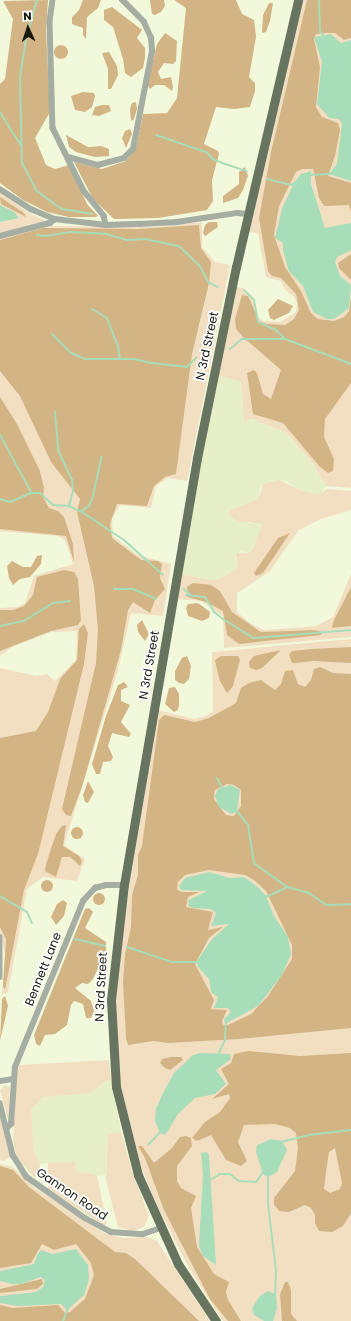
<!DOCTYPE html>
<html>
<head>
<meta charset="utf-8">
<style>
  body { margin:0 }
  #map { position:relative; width:351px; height:1321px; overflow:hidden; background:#f2f9db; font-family:Poppins,sans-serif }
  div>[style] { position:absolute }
  .built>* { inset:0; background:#e7efc9 }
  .green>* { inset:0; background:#f2dfc2 }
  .forest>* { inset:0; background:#d3b484 }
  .round { border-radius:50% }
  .water>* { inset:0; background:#a8ddba }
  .stream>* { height:2px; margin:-1px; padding:0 1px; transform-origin:1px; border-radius:1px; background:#a8ddba }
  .street>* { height:5.5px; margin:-2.75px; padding:0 2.75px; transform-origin:2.75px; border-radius:2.75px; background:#a6aea3 }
  .primary>* { height:9px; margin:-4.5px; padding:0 4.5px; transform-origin:4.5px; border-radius:4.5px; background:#667460 }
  span { translate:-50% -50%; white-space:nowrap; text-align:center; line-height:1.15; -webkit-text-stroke:3.5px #fff; paint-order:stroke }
  .street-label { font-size:12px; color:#17190f }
  .north { position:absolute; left:8px; top:8px; width:40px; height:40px; -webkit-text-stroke:3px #fff; paint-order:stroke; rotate:357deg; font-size:11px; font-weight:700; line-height:16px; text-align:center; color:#17190f }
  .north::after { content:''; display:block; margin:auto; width:14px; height:18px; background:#17190f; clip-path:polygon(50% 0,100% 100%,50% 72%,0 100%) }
</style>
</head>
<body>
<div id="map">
  <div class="built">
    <div style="clip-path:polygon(217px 375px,241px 382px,244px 420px,252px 419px,287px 433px,314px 465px,326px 486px,322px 494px,316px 494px,302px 492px,286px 481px,261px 487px,258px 499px,253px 501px,248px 523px,262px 524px,257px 544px,249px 553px,240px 551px,236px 559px,239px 568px,222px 578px,210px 580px,180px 574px)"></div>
    <div style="clip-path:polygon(111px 1080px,121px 1132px,108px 1134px,106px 1175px,97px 1176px,94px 1174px,76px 1172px,75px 1162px,37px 1164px,34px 1151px,31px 1110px,43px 1097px,91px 1093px,105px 1081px)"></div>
  </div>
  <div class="green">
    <div style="clip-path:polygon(302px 0,351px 0,351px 488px,326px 486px,314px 465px,287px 433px,252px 419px,244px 421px,241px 382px,217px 375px,236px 287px,243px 288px,251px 295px,259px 318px,263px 321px,280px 322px,296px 312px,297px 303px,294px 297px,285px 290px,281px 281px,266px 277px,258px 233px,248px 232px)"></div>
    <div style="clip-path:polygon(0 192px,29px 213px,46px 221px,0 234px)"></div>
    <div style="clip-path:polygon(202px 222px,202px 247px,215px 262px,230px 265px,187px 481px,168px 478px,156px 486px,151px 508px,120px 505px,112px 519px,113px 536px,138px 555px,171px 564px,163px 616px,131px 613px,117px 674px,64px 845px,85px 859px,77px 881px,43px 877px,27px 889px,8px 992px,2px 995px,5px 955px,0 930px,0 668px,36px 676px,47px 674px,55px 681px,76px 660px,77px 631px,51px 632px,12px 647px,0 656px,0 608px,17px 607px,25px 603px,34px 576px,73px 564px,65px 540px,58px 536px,0 531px,0 239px,52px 226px,155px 227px)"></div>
    <div style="clip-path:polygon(279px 480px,302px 491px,316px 494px,322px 494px,326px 489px,351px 491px,351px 510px,321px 519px,299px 530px,269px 572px,237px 593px,237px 612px,250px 623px,264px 630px,316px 626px,333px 617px,351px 574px,351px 637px,224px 648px,223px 616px,201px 601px,176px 599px,180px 574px,210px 580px,222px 578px,238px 568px,236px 553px,249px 553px,253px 549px,262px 524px,238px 521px,228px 514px,231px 510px,258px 499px,264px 484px)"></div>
    <div style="clip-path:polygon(351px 639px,351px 1321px,223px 1321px,189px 1268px,158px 1208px,137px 1157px,119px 1076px,116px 1003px,122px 933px,158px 710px,194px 719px,206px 716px,213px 711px,212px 652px)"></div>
    <div style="clip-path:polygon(109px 1060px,111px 1080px,105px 1081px,91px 1093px,43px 1097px,31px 1110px,34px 1151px,41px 1169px,40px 1175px,34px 1177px,17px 1158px,13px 1142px,16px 1078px,19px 1065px)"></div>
    <div style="clip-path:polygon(5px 1085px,10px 1087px,8px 1120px,0 1090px)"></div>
    <div style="clip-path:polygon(0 1117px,10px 1157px,4px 1161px,0 1160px)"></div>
    <div style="clip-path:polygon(121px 1132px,132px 1171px,149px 1216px,144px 1227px,133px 1231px,118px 1227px,106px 1180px,108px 1134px)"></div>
    <div style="clip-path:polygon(75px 1162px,76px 1172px,94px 1174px,97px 1176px,107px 1224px,104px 1225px,91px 1217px,48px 1189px,48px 1163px)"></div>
    <div style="clip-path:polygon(0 1164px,13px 1167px,34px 1187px,104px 1233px,123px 1238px,148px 1237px,157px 1241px,210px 1321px,0 1321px)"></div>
  </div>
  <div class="forest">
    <div style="clip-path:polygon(48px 0,46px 31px,50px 112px,35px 138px,46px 165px,55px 169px,69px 165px,87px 204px,98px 216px,95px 217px,69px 217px,47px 212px,23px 200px,0 183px,0 84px,5px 79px,13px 19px,3px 1px)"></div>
    <div style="clip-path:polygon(83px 0,101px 0,98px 8px,87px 17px,86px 39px,83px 35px,83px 28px,72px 24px,72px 17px,79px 10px)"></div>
    <div style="clip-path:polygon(150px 0,164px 0,165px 6px,161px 12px,155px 15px,152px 14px)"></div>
    <div style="clip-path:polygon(174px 0,236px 0,242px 14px,254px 20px,256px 37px,249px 77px,255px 83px,255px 91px,250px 107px,234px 109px,216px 107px,204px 144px,218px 151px,219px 154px,212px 180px,213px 201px,207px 210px,158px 218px,114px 219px,93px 199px,74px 162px,102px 169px,126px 161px,136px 148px,143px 114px,167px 113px,177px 98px,186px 8px)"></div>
    <div style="clip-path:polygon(307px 0,351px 0,351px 38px,344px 40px,335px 33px,327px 33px,316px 34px,314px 39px,320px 67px,316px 107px,322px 117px,338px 123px,340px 130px,335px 156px,328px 176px,351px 183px,351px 212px,349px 205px,324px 206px,319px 198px,313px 169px,302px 169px,296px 172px,279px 206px,274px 235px,285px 267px,301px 291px,311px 313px,318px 319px,334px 321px,344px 317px,349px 311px,351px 297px,351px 383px,325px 419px,324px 437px,334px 459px,333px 471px,328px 473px,320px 467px,283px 423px,253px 414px,247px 373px,254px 370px,257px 373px,263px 394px,271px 399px,281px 370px,243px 337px,236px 329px,235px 319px,242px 295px,248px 296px,251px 302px,259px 321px,267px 324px,285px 325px,294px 319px,299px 310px,296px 294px,281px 278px,272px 276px,268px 271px,259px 218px,271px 152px)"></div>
    <div style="clip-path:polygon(269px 3px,273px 3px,270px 21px,266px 32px,262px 33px,263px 15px)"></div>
    <div style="clip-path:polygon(112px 7px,142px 30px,137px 38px,145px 48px,145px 58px,143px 68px,131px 77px,125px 73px,123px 59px,113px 27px,104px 20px,104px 10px)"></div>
    <div style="clip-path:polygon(165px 33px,177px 41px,176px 61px,173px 64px,164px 63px,158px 72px,161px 79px,171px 77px,173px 87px,172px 91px,164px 85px,155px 85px,150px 89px,147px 85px,157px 44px)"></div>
    <div class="round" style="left:54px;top:45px;width:14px;height:14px"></div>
    <div style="clip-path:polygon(109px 52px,117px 66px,118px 75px,111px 89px,108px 89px,108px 69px,102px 53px)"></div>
    <div style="clip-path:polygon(83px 92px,94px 93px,95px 96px,92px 107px,85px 112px,75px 110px,71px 96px)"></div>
    <div style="clip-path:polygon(136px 102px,137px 109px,134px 119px,131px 121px,130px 109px,132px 103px)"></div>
    <div style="clip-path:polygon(102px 105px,109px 105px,111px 111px,99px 116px,92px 115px,95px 107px)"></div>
    <div style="clip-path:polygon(130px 129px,132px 134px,126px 148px,122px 138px,125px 131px)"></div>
    <div style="clip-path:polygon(66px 135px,88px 147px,101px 146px,109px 149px,109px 156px,95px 157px,76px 152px,69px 147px)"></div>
    <div style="clip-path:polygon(245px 167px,248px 176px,243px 190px,238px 198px,223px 203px,223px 196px,239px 184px,239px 172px)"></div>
    <div style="clip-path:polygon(0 197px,24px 213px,26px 217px,1px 204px)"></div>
    <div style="clip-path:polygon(209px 222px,217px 222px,218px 227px,205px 236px,203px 233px,205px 225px)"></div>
    <div style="clip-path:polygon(199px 225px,201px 248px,211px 262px,209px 283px,192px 354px,176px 474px,165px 477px,154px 486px,147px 506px,117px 504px,110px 524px,112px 538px,141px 560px,158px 561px,162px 564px,160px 578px,165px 589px,155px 600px,150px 613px,133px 602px,128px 610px,121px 650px,82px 787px,71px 816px,66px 815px,62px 809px,96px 663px,98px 630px,94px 586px,77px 512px,80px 499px,51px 462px,20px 396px,0 371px,0 240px,43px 228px,138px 229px)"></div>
    <div style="clip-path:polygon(351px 254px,351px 280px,339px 268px,338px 263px)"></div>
    <div style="clip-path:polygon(278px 299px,293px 306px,289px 313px,274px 320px,270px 318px,268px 310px)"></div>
    <div style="clip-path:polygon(0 397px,17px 424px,40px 471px,44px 488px,43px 497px,49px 508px,58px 511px,64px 517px,73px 544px,74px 562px,66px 536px,0 529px)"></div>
    <div style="clip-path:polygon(290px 533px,263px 573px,256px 576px,254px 573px,278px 538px)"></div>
    <div style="clip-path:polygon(42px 555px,41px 564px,30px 577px,20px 579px,13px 585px,9px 578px,7px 566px,12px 561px,23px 567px,31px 567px,37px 556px)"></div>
    <div style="clip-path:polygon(64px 570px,74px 572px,78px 579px,81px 620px,78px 625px,51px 631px,0 651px,0 610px,13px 610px,24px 606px,33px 595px,37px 577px)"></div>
    <div style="clip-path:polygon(193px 583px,211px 585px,220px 591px,232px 612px,261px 632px,315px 630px,322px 632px,321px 635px,239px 644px,227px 635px,223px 611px,206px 602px,188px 597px,187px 587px)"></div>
    <div style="clip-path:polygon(351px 587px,351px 626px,332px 628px,333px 622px)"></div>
    <div style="clip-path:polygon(198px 603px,210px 612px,209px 618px,202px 621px,188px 616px,186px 608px,188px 604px)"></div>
    <div style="clip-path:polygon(142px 620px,149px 634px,145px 641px,138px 632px,137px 625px)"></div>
    <div style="clip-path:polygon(84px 624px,88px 633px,84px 664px,38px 854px,24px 890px,5px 990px,3px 986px,6px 939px,0 927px,0 738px,36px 731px,48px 712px,60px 679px,77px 660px,79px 629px)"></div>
    <div style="clip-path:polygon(156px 629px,158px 638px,152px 655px,149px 651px,150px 642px)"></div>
    <div style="clip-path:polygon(351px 647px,351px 663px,313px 661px,296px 663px,292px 663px,289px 655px,292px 651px,312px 649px)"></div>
    <div style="clip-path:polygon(281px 650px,262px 668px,256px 670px,250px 668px,249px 662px,254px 656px)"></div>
    <div style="clip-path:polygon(187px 656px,191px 666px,189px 679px,184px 684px,179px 683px,175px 680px,175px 671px,182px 658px)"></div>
    <div style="clip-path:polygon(221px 656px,238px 656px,240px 660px,233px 686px,227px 693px,220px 681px,216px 665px,215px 660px)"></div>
    <div style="clip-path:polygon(evenodd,320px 667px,333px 673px,351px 674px,351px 1028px,239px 1039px,168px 1043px,153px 1041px,128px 1045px,126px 1038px,123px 982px,125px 954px,131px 927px,132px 895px,138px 875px,138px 855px,142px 846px,159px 720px,164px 715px,195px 722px,209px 718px,236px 703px,241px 688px,249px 683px,261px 680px,275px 690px,281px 684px,285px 671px,293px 670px,298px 684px,305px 687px,311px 680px,314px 669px,320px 667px,227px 784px,234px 785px,241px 790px,241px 806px,234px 816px,226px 815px,214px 799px,215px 790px,227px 784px,320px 667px,209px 870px,245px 875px,254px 880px,266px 891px,292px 945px,292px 959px,268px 996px,251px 1014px,228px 1025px,223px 1025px,222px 1021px,227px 1010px,211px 1009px,214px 1000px,195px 964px,209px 938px,223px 927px,208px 930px,213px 912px,186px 907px,188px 897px,199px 892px,181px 892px,177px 889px,178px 882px,185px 875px,209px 870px)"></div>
    <div style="clip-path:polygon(124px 682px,128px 687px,121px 690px,121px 701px,130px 705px,121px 722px,131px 734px,129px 737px,112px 733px,108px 746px,113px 757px,111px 761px,103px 762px,100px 774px,96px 774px,92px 764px,106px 716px,118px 685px)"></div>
    <div style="clip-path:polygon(175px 687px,179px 694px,179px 705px,178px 710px,174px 712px,165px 704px,169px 688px)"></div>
    <div style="clip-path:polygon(88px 781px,94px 792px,88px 803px,85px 802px,83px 795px)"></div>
    <div style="clip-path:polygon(66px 825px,63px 846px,79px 856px,82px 861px,80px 866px,70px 857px,62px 857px,56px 877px,45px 871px,46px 864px,56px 834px,62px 826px)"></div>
    <div class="round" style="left:71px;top:827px;width:12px;height:12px"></div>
    <div class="round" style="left:41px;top:880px;width:12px;height:12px"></div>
    <div class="round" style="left:93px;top:893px;width:12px;height:12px"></div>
    <div style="clip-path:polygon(63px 900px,67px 903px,64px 916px,56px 925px,51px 917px,57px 904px)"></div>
    <div style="clip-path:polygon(89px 908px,93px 912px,85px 928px,106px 942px,106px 951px,93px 979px,88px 984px,82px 983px,75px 988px,91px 1001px,94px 1011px,91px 1018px,86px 1018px,83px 1004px,74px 1001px,71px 1005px,67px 1025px,55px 1034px,45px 1035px,40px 1046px,36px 1044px,34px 1035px,85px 909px)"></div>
    <div style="clip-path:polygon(5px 996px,8px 1006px,0 1041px,2px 999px)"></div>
    <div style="clip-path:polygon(evenodd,248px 1051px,300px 1056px,351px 1053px,351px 1213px,343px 1226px,332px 1232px,319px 1231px,315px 1223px,315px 1215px,311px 1208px,305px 1205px,289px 1212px,279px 1211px,274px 1204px,274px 1198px,295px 1171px,298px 1148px,296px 1133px,290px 1128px,275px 1124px,244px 1125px,238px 1142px,247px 1161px,241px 1166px,226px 1160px,211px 1135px,197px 1141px,192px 1138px,205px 1122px,220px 1112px,230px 1098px,229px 1094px,212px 1099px,229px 1084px,221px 1069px,231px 1063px,234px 1054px,248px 1051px,335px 1148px,342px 1183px,340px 1189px,330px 1193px,324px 1189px,327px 1165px,329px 1152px,335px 1148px)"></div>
    <div style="clip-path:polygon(171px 1057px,181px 1057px,183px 1060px,170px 1070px,165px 1068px,160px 1063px,162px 1059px)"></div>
    <div style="clip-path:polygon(186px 1136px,191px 1138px,192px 1146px,177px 1166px,177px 1181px,181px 1188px,196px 1196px,191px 1208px,197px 1247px,214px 1274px,229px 1282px,226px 1292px,228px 1300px,241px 1321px,228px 1321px,210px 1299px,164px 1210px,145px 1158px,138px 1146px,142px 1146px,154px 1163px,172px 1148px,180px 1137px)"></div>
    <div style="clip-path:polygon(0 1166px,13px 1170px,29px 1187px,115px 1252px,126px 1253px,135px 1259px,199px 1321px,0 1321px,0 1305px,12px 1308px,58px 1305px,65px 1313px,70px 1312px,85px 1299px,94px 1275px,91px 1263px,76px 1244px,54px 1250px,42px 1244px,31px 1263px,0 1268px)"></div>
    <div style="clip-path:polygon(42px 1279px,43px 1284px,37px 1289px,0 1293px,0 1289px)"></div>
    <div style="clip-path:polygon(285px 1282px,288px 1282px,291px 1290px,291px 1314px,297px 1321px,282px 1321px,280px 1294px)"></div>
  </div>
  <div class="water">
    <div style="clip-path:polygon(331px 34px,341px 43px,351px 40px,351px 181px,329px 174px,337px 164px,342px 124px,339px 119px,329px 118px,317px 104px,322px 62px,315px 40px,315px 37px)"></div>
    <div style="clip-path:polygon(311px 171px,311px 184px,325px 228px,351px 223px,351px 250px,337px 257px,335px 262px,340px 276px,351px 285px,349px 308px,334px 319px,327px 319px,313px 312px,303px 286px,289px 271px,283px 251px,283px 243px,275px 238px,282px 209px,294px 183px,301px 174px)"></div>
    <div style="clip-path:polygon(0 205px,14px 212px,19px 218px,0 222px)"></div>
    <div style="clip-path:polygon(231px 785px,240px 790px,237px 811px,232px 814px,219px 807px,215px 796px,218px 789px)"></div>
    <div style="clip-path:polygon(209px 872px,230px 878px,244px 877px,259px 888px,266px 896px,274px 916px,288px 937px,291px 954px,282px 975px,258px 1006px,225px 1024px,224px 1019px,231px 1012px,228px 1008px,214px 1008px,218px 997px,211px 992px,209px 979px,198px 967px,197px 961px,212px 939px,229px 924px,211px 926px,216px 913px,211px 909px,192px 908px,188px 905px,189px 900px,207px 891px,181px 890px,179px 886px,185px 878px)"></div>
    <div style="clip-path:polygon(201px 1053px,230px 1054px,231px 1059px,216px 1070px,226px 1084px,215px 1094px,195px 1098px,178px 1114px,168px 1131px,165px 1135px,160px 1133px,155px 1121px,156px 1109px,163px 1093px,174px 1073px,193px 1055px)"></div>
    <div style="clip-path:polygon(271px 1139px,282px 1141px,287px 1150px,277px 1172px,268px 1177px,263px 1174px,256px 1152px,257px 1145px)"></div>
    <div style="clip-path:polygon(207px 1152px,209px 1155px,216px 1265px,203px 1256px,199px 1246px,203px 1175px,201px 1153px)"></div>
    <div style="clip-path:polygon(76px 1249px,88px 1265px,89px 1280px,84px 1295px,67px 1310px,61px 1304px,19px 1306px,0 1303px,0 1296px,36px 1292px,43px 1287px,45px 1281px,41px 1277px,21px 1284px,12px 1284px,0 1281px,0 1271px,34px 1264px,37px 1255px,41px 1250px,53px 1254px)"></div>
    <div style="clip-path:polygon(268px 1291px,276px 1294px,277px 1309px,273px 1321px,264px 1321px,254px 1315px,252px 1308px,260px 1296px)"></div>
  </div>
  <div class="stream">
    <div style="left:37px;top:0;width:41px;rotate:105.8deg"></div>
    <div style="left:26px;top:39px;width:39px;rotate:99deg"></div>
    <div style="left:20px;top:78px;width:85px;rotate:88.7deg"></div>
    <div style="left:22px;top:163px;width:32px;rotate:62deg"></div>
    <div style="left:37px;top:191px;width:21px;rotate:37deg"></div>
    <div style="left:54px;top:204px;width:9px;rotate:32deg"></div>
    <div style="left:62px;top:209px;width:30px;rotate:9deg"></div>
    <div style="left:319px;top:0;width:31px;rotate:88deg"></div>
    <div style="left:320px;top:31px;width:7px;rotate:56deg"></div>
    <div style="left:0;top:112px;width:38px;rotate:58deg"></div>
    <div style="left:156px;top:135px;width:53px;rotate:18.8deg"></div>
    <div style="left:206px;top:152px;width:10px;rotate:45deg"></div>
    <div style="left:213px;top:159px;width:13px;rotate:23deg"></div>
    <div style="left:225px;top:164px;width:23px;rotate:18deg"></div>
    <div style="left:311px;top:175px;width:19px;rotate:-3deg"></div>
    <div style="left:267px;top:179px;width:25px;rotate:14deg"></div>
    <div style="left:291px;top:185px;width:6px;rotate:-31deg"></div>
    <div style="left:37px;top:235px;width:8px;rotate:7deg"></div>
    <div style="left:45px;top:236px;width:26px;rotate:-9deg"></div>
    <div style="left:71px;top:232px;width:35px;rotate:3deg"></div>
    <div style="left:106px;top:234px;width:22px;rotate:16deg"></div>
    <div style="left:127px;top:240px;width:18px;rotate:-3deg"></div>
    <div style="left:145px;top:239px;width:35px;rotate:12deg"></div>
    <div style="left:179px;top:246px;width:29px;rotate:44deg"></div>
    <div style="left:200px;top:266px;width:18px;rotate:63deg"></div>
    <div style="left:208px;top:282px;width:11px;rotate:27deg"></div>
    <div style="left:244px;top:290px;width:14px;rotate:45deg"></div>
    <div style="left:254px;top:300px;width:22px;rotate:80deg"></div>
    <div style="left:258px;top:322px;width:20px;rotate:24deg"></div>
    <div style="left:276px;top:330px;width:13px;rotate:45deg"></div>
    <div style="left:285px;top:339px;width:71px;rotate:20.7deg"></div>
    <div style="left:92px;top:309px;width:17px;rotate:31deg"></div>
    <div style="left:107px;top:318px;width:31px;rotate:69deg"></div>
    <div style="left:118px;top:347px;width:12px;rotate:81deg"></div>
    <div style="left:52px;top:334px;width:27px;rotate:45deg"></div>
    <div style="left:71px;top:353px;width:15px;rotate:23deg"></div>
    <div style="left:85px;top:359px;width:49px"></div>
    <div style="left:134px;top:359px;width:17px;rotate:13deg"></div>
    <div style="left:151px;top:363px;width:36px;rotate:6deg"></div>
    <div style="left:187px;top:367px;width:13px;rotate:-45deg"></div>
    <div style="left:230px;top:349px;width:16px;rotate:-40deg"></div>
    <div style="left:242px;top:339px;width:43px"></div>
    <div style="left:55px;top:412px;width:38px;rotate:85deg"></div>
    <div style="left:58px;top:450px;width:33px;rotate:65deg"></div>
    <div style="left:72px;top:480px;width:11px;rotate:85deg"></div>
    <div style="left:73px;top:491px;width:16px;rotate:105deg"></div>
    <div style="left:0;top:435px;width:65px;rotate:61.5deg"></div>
    <div style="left:0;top:499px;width:10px;rotate:17deg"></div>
    <div style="left:10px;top:502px;width:23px;rotate:-23deg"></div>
    <div style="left:31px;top:493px;width:9px"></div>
    <div style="left:40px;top:493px;width:18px;rotate:43deg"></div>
    <div style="left:53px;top:505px;width:16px;rotate:4deg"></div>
    <div style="left:69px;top:506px;width:14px;rotate:25deg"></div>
    <div style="left:82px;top:512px;width:50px;rotate:33.7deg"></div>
    <div style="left:124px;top:540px;width:52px;rotate:41.9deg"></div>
    <div style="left:82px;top:511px;width:9px;rotate:-36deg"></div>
    <div style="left:89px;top:506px;width:11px;rotate:-68deg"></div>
    <div style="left:93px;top:496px;width:40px;rotate:-78deg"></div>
    <div style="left:114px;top:589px;width:19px"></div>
    <div style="left:133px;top:589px;width:25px;rotate:23deg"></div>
    <div style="left:184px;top:589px;width:8px;rotate:40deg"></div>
    <div style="left:186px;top:595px;width:19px;rotate:6deg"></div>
    <div style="left:205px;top:597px;width:17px;rotate:59deg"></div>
    <div style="left:214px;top:612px;width:11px;rotate:38deg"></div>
    <div style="left:223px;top:619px;width:36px;rotate:32deg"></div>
    <div style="left:254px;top:638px;width:97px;rotate:-4.7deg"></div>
    <div style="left:0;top:626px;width:25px;rotate:-12deg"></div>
    <div style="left:24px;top:621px;width:34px;rotate:-32deg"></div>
    <div style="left:53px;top:603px;width:17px;rotate:-7deg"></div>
    <div style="left:217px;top:778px;width:13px;rotate:63deg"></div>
    <div style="left:236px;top:810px;width:19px;rotate:51deg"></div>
    <div style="left:248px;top:825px;width:38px;rotate:81deg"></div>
    <div style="left:254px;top:863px;width:41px;rotate:36deg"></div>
    <div style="left:0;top:896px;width:31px;rotate:31deg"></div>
    <div style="left:27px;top:912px;width:12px;rotate:66deg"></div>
    <div style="left:266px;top:897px;width:23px;rotate:-25deg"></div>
    <div style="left:287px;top:887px;width:23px;rotate:15deg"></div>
    <div style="left:309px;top:893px;width:21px;rotate:35deg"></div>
    <div style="left:326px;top:905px;width:25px;rotate:-2deg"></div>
    <div style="left:75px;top:939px;width:31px;rotate:13deg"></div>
    <div style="left:127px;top:947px;width:47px;rotate:18.4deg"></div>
    <div style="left:172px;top:962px;width:28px"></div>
    <div style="left:218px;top:1055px;width:17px;rotate:-65deg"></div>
    <div style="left:225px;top:1040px;width:17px;rotate:-87deg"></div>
    <div style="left:281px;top:1142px;width:29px;rotate:-14deg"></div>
    <div style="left:309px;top:1135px;width:42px;rotate:-6.8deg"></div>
    <div style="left:148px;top:1145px;width:19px;rotate:-47deg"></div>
    <div style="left:268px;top:1174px;width:30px;rotate:90deg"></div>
    <div style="left:268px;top:1204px;width:66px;rotate:83.1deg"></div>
    <div style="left:276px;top:1270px;width:27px;rotate:92deg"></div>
    <div style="left:210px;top:1180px;width:12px;rotate:-31deg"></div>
    <div style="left:220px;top:1174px;width:10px"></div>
    <div style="left:230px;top:1174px;width:11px;rotate:38deg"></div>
    <div style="left:239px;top:1181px;width:17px;rotate:3deg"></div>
    <div style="left:256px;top:1182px;width:14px;rotate:-54deg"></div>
    <div style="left:63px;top:1321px;width:14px;rotate:-69deg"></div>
  </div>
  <div class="street">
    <div style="left:53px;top:0;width:22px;rotate:98deg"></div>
    <div style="left:50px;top:22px;width:106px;rotate:88.4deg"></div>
    <div style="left:53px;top:128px;width:70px;rotate:63.8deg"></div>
    <div style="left:84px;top:191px;width:32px;rotate:51deg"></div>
    <div style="left:104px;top:216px;width:9px;rotate:77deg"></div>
    <div style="left:68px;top:157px;width:31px;rotate:15deg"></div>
    <div style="left:98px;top:165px;width:27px;rotate:-15deg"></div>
    <div style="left:124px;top:158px;width:13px;rotate:-45deg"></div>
    <div style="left:133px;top:149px;width:100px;rotate:-79deg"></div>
    <div style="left:152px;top:51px;width:13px;rotate:-94deg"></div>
    <div style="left:151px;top:38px;width:17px;rotate:-114deg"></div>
    <div style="left:144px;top:22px;width:31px;rotate:-135deg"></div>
    <div style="left:0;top:189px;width:37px;rotate:33deg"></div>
    <div style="left:31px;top:209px;width:26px;rotate:23deg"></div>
    <div style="left:0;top:236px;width:52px;rotate:-14.6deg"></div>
    <div style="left:50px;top:223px;width:6px;rotate:-39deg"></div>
    <div style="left:55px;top:219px;width:51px;rotate:6.7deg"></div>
    <div style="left:106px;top:225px;width:34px;rotate:-2deg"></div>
    <div style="left:140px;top:224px;width:37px;rotate:-3deg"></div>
    <div style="left:177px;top:222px;width:61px;rotate:-8.5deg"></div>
    <div style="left:237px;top:213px;width:11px;rotate:5deg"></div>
    <div style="left:0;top:937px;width:40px;rotate:90deg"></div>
    <div style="left:0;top:1081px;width:13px;rotate:-9deg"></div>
    <div style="left:0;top:1103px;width:54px;rotate:76deg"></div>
    <div style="left:13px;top:1155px;width:26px;rotate:58deg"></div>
    <div style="left:27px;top:1177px;width:71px;rotate:35.3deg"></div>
    <div style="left:85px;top:1218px;width:30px;rotate:28deg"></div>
    <div style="left:111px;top:1232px;width:32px;rotate:4deg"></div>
    <div style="left:143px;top:1234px;width:18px;rotate:-19deg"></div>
    <div style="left:7px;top:1128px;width:6px;rotate:-45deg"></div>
    <div style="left:11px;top:1124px;width:57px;rotate:-86deg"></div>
    <div style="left:15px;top:1067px;width:179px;rotate:-67.7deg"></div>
    <div style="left:83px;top:901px;width:18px;rotate:-47deg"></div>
    <div style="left:95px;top:888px;width:11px;rotate:-15deg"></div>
    <div style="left:106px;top:885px;width:18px"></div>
  </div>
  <div class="primary">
    <div style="left:216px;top:1321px;width:69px;rotate:-123.7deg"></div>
    <div style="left:178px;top:1264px;width:98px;rotate:-114.2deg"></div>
    <div style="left:138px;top:1175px;width:91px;rotate:-104deg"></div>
    <div style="left:116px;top:1087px;width:87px;rotate:-93.3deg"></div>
    <div style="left:111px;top:1000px;width:116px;rotate:-83.6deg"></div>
    <div style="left:124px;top:885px;width:433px;rotate:-80.3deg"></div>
    <div style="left:197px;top:458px;width:195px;rotate:-78.5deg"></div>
    <div style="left:236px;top:267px;width:274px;rotate:-76.9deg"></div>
  </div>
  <div class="street-label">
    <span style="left:207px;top:346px;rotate:-78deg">N 3rd Street</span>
    <span style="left:149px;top:665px;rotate:-80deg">N 3rd Street</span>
    <span style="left:43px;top:969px;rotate:-68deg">Bennett Lane</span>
    <span style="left:101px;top:987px;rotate:-87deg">N 3rd Street</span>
    <span style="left:72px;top:1194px;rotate:34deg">Gannon Road</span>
  </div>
  <div class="north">N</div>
</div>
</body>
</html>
